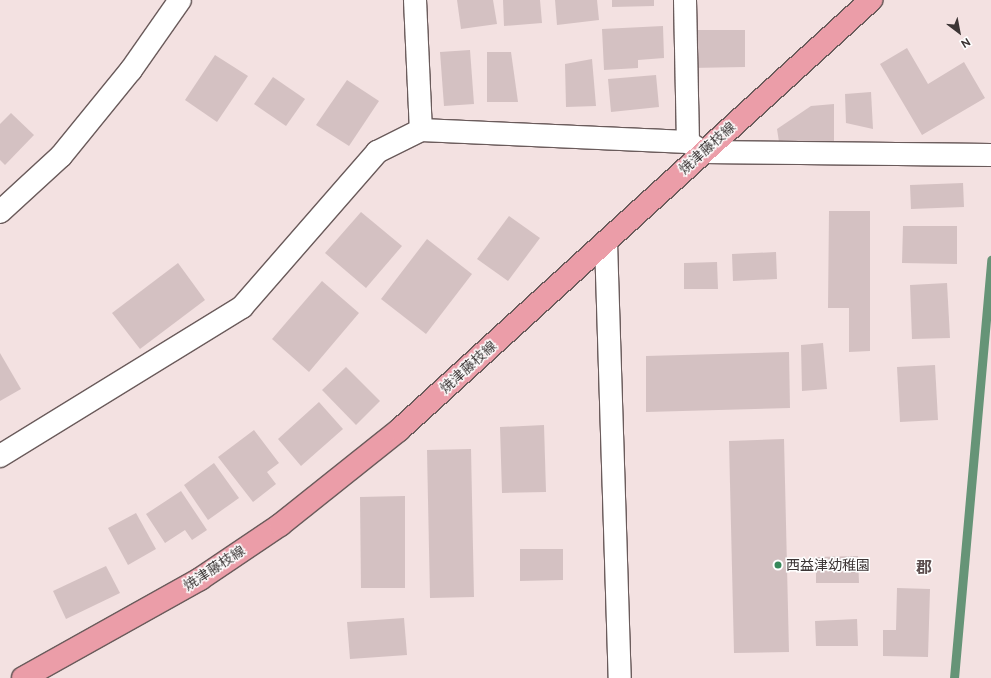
<!DOCTYPE html>
<html>
<head>
<meta charset="utf-8">
<style>
  body { margin:0 }
  #map { position:relative; width:991px; height:678px; overflow:hidden; background:#f3e1e1; font-family:Raleway,"Noto Sans JP",sans-serif }
  div>[style] { position:absolute }
  .stream>* { height:9px; margin:-4.5px; padding:0 4.5px; transform-origin:4.5px; border-radius:4.5px; background:#669477 }
  .building>* { inset:0; background:#d4c1c2 }
  .roads { filter:drop-shadow(1px 0 #6a5b5b) drop-shadow(-1px 0 #6a5b5b) drop-shadow(0 1px #6a5b5b) drop-shadow(0 -1px #6a5b5b) }
  .street>* { height:22px; margin:-11px; padding:0 11px; transform-origin:11px; border-radius:11px; background:#fff }
  .primary>* { height:22px; margin:-11px; padding:0 11px; transform-origin:11px; border-radius:11px; background:#eb9da8 }
  .dots>* { width:11px; height:11px; translate:-50% -50%; box-sizing:border-box; border:2px solid #fff; border-radius:50% }
  span { translate:-50% -50%; white-space:nowrap; text-align:center; line-height:1.15; -webkit-text-stroke:3px #fff; paint-order:stroke }
  .street-label { font-size:14px; color:#3c3535 }
  .poi-label { font-size:14px; color:#3c3535 }
  .left { translate:0 -50%; text-align:left }
  .quarter-label { font-size:16px; color:#5b4c4c; font-weight:700 }
  .north { position:absolute; left:939px; top:12px; width:40px; height:40px; -webkit-text-stroke:3px #fff; paint-order:stroke; rotate:148deg; font-size:11px; font-weight:700; line-height:16px; text-align:center; color:#3c3535 }
  .north::after { content:''; display:block; margin:auto; width:14px; height:18px; background:#3c3535; clip-path:polygon(50% 0,100% 100%,50% 72%,0 100%) }
</style>
</head>
<body>
<div id="map">
  <div class="stream">
    <div style="left:954px;top:678px;width:420px;rotate:-84.9deg"></div>
  </div>
  <div class="building">
    <div style="clip-path:polygon(457px 0,493px 0,497px 24px,461px 29px)"></div>
    <div style="clip-path:polygon(503px 0,540px 0,542px 23px,504px 26px)"></div>
    <div style="clip-path:polygon(555px 0,597px 0,599px 20px,557px 25px)"></div>
    <div style="clip-path:polygon(612px 0,654px 0,654px 6px,612px 7px)"></div>
    <div style="clip-path:polygon(663px 26px,664px 58px,638px 60px,638px 68px,604px 70px,602px 29px)"></div>
    <div style="clip-path:polygon(690px 30px,745px 30px,745px 67px,690px 68px)"></div>
    <div style="clip-path:polygon(907px 48px,928px 84px,964px 62px,985px 98px,922px 135px,880px 64px)"></div>
    <div style="clip-path:polygon(470px 50px,474px 104px,444px 106px,440px 52px)"></div>
    <div style="clip-path:polygon(487px 52px,511px 52px,518px 102px,487px 102px)"></div>
    <div style="clip-path:polygon(215px 55px,248px 76px,217px 122px,185px 100px)"></div>
    <div style="clip-path:polygon(592px 59px,596px 106px,566px 107px,565px 64px)"></div>
    <div style="clip-path:polygon(656px 75px,659px 107px,611px 112px,608px 79px)"></div>
    <div style="clip-path:polygon(273px 77px,305px 99px,286px 126px,254px 104px)"></div>
    <div style="clip-path:polygon(347px 80px,379px 101px,349px 146px,316px 125px)"></div>
    <div style="clip-path:polygon(871px 92px,873px 129px,846px 123px,845px 94px)"></div>
    <div style="clip-path:polygon(834px 104px,834px 143px,779px 142px,777px 129px,811px 106px)"></div>
    <div style="clip-path:polygon(11px 113px,34px 135px,5px 165px,0 160px,0 124px)"></div>
    <div style="clip-path:polygon(963px 183px,964px 207px,911px 209px,910px 185px)"></div>
    <div style="clip-path:polygon(829px 211px,870px 211px,870px 351px,849px 352px,849px 308px,828px 308px)"></div>
    <div style="clip-path:polygon(361px 212px,402px 246px,366px 288px,325px 253px)"></div>
    <div style="clip-path:polygon(509px 216px,540px 238px,508px 281px,477px 259px)"></div>
    <div style="clip-path:polygon(903px 226px,957px 226px,957px 264px,902px 263px)"></div>
    <div style="clip-path:polygon(427px 239px,472px 274px,426px 334px,381px 299px)"></div>
    <div style="clip-path:polygon(776px 252px,777px 279px,733px 281px,732px 254px)"></div>
    <div style="clip-path:polygon(717px 262px,718px 289px,684px 289px,684px 263px)"></div>
    <div style="clip-path:polygon(178px 263px,205px 300px,140px 349px,112px 313px)"></div>
    <div style="clip-path:polygon(322px 281px,359px 313px,309px 372px,272px 339px)"></div>
    <div style="clip-path:polygon(947px 283px,950px 338px,912px 339px,910px 285px)"></div>
    <div style="clip-path:polygon(823px 343px,827px 389px,802px 391px,801px 345px)"></div>
    <div style="clip-path:polygon(789px 352px,790px 408px,646px 412px,646px 356px)"></div>
    <div style="clip-path:polygon(0 353px,21px 389px,0 401px)"></div>
    <div style="clip-path:polygon(935px 365px,938px 420px,900px 422px,897px 367px)"></div>
    <div style="clip-path:polygon(346px 367px,380px 401px,356px 425px,322px 390px)"></div>
    <div style="clip-path:polygon(319px 402px,343px 429px,301px 466px,278px 439px)"></div>
    <div style="clip-path:polygon(544px 425px,546px 492px,502px 493px,500px 427px)"></div>
    <div style="clip-path:polygon(254px 430px,279px 463px,267px 472px,276px 484px,253px 502px,218px 457px)"></div>
    <div style="clip-path:polygon(784px 439px,789px 652px,734px 653px,729px 441px)"></div>
    <div style="clip-path:polygon(471px 449px,474px 597px,430px 598px,427px 450px)"></div>
    <div style="clip-path:polygon(214px 463px,239px 498px,208px 520px,184px 485px)"></div>
    <div style="clip-path:polygon(181px 491px,207px 530px,192px 540px,185px 530px,165px 543px,146px 514px)"></div>
    <div style="clip-path:polygon(405px 496px,405px 588px,361px 588px,360px 497px)"></div>
    <div style="clip-path:polygon(136px 513px,156px 549px,128px 565px,108px 528px)"></div>
    <div style="clip-path:polygon(520px 549px,563px 549px,563px 580px,520px 581px)"></div>
    <div style="clip-path:polygon(858px 556px,859px 583px,816px 583px,816px 557px)"></div>
    <div style="clip-path:polygon(106px 566px,120px 593px,66px 619px,53px 591px)"></div>
    <div style="clip-path:polygon(897px 588px,930px 589px,928px 657px,883px 656px,883px 630px,896px 630px)"></div>
    <div style="clip-path:polygon(404px 618px,407px 655px,350px 659px,347px 622px)"></div>
    <div style="clip-path:polygon(857px 619px,858px 646px,816px 646px,815px 621px)"></div>
  </div>
  <div class="roads">
    <div class="street">
      <div style="left:415px;top:0;width:130px;rotate:87.4deg"></div>
      <div style="left:685px;top:0;width:142px;rotate:88.8deg"></div>
      <div style="left:0;top:212px;width:83px;rotate:-42.6deg"></div>
      <div style="left:61px;top:156px;width:111px;rotate:-50.9deg"></div>
      <div style="left:131px;top:70px;width:85px;rotate:-55deg"></div>
      <div style="left:606px;top:242px;width:436px;rotate:88.2deg"></div>
      <div style="left:0;top:456px;width:284px;rotate:-31.6deg"></div>
      <div style="left:242px;top:307px;width:206px;rotate:-48.9deg"></div>
      <div style="left:377px;top:152px;width:49px;rotate:-26.6deg"></div>
      <div style="left:421px;top:130px;width:267px;rotate:2.6deg"></div>
      <div style="left:688px;top:142px;width:18px;rotate:34deg"></div>
      <div style="left:703px;top:152px;width:288px;rotate:0.6deg"></div>
    </div>
    <div class="primary">
      <div style="left:23px;top:678px;width:203px;rotate:-29.2deg"></div>
      <div style="left:200px;top:579px;width:97px;rotate:-34deg"></div>
      <div style="left:280px;top:525px;width:152px;rotate:-38.6deg"></div>
      <div style="left:399px;top:430px;width:639px;rotate:-42.33deg"></div>
    </div>
  </div>
  <div class="dots">
    <div style="left:778px;top:565px;background:#36885a"></div>
  </div>
  <div class="street-label">
    <span style="left:707px;top:148px;rotate:-42deg">焼津藤枝線</span>
    <span style="left:468px;top:367px;rotate:-42deg">焼津藤枝線</span>
    <span style="left:214px;top:568px;rotate:-33deg">焼津藤枝線</span>
  </div>
  <div class="poi-label">
    <span class="left" style="left:786px;top:565px">西益津幼稚園</span>
  </div>
  <div class="quarter-label">
    <span style="left:924px;top:568px">郡</span>
  </div>
  <div class="north">N</div>
</div>
</body>
</html>
